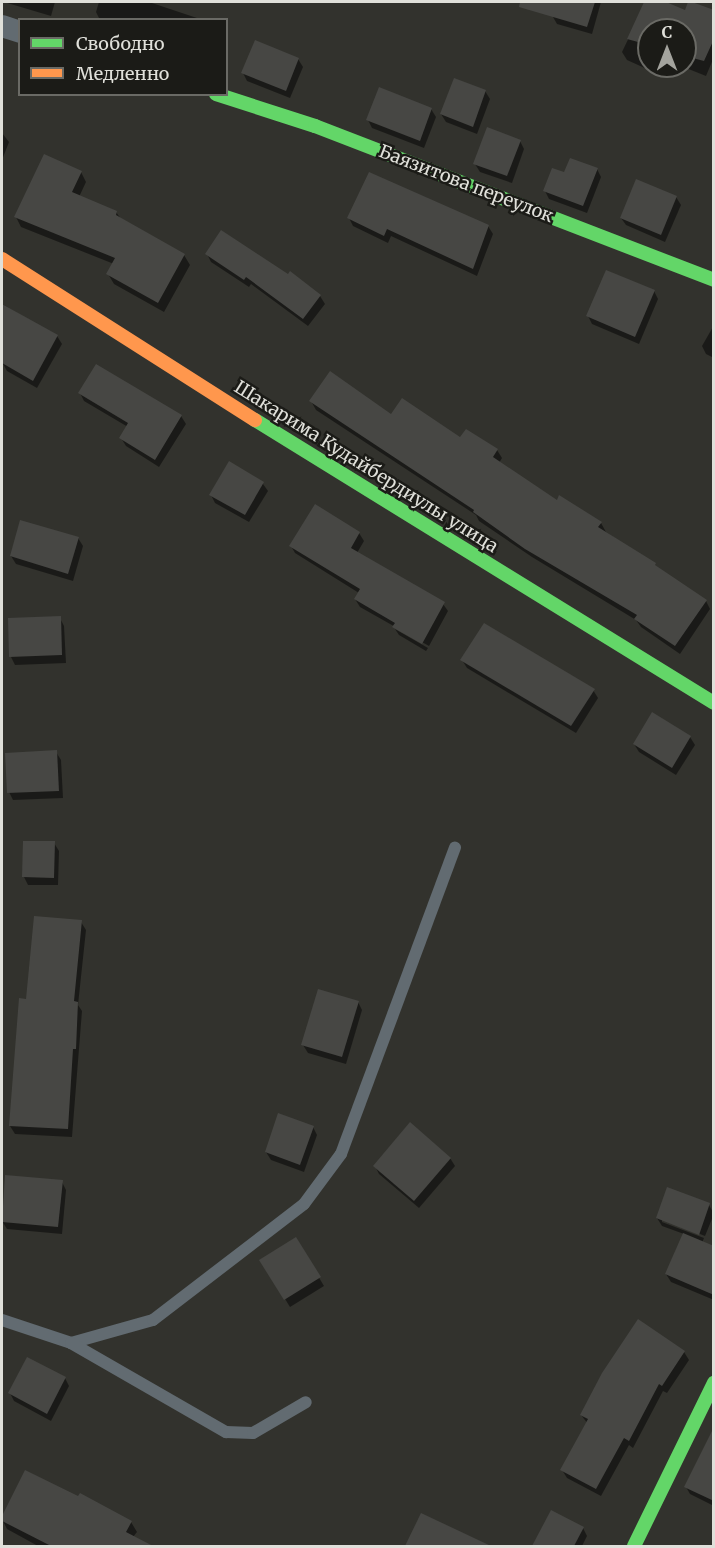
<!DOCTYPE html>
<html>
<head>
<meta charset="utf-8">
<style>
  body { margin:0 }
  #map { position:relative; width:715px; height:1548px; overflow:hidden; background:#32322d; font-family:Merriweather,serif }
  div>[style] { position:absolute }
  .shadow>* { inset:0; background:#0007 }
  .building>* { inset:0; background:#474744 }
  .lane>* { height:12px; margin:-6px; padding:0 6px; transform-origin:6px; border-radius:6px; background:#626b71 }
  .street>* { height:22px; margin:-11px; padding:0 11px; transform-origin:11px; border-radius:11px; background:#626b71 }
  .fast>* { height:14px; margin:-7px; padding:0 7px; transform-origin:7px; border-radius:7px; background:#63d668 }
  .slow>* { height:14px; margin:-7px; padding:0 7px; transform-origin:7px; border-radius:7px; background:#ff974d }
  span { translate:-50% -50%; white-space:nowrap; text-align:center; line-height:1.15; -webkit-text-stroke:5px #1b1b17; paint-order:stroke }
  .street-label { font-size:18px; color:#e0e0da }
  .frame { position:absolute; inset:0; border:3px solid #e0e0da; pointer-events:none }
  .legend { position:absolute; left:18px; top:18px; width:210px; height:78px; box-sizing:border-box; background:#1b1b17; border:2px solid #6a6a65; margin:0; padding:8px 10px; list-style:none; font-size:18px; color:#e0e0da }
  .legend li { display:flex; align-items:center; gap:12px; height:30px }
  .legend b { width:30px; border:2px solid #6a6a65 }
  .north { position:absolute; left:637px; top:18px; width:60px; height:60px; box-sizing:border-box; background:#1b1b17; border:2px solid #6a6a65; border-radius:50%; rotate:0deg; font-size:16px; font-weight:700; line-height:24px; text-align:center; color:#e0e0da }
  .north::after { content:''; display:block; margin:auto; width:21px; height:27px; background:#a3a39d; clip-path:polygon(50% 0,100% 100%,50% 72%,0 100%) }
</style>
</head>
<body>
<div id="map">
  <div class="shadow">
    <div style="clip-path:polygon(4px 2px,55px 2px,51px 16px)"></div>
    <div style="clip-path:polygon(99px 2px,149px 2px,203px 20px,100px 20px,96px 12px)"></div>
    <div style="clip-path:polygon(557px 2px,601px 2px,592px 34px,557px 24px,553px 17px)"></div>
    <div style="clip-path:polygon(646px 2px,663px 2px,686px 12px,714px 12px,714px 57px,706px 76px,681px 66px,685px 66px,685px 30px,649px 30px,649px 66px,661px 66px,658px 74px,627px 60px,622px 52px)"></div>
    <div style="clip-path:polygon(298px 59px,303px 67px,290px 98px,247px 81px,243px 73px)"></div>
    <div style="clip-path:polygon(485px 91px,490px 99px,477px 134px,446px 122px,441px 114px)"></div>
    <div style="clip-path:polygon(431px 109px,436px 117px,424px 148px,372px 128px,368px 120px)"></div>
    <div style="clip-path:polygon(2px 133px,9px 142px,2px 160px)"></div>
    <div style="clip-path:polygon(520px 141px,524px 149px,512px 183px,480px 172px,475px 164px)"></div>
    <div style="clip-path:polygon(597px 169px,601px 177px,587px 213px,549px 199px,545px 191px)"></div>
    <div style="clip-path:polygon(81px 172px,86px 182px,79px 197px,116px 212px,121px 219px,184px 255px,190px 265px,164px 312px,114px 284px,108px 274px,114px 264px,21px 227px,16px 217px)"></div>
    <div style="clip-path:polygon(676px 197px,681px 205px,665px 242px,626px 225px,621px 218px)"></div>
    <div style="clip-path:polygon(349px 218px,488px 226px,493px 234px,477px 276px,391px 236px,388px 243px,353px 226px)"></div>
    <div style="clip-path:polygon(207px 254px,320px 296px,325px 304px,308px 326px,251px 284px,249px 287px,211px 262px)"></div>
    <div style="clip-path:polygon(654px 291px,658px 299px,639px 344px,592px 324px,588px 316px)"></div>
    <div style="clip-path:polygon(2px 304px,57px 336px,62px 344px,37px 388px,7px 371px,2px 362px)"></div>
    <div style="clip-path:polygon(714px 325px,714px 358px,706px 354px,702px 346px)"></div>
    <div style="clip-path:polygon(80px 393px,181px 416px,186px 424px,159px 467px,126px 446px,121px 438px,128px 427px,84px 401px)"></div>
    <div style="clip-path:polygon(311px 401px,391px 416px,497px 450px,502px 458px,499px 463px,557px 502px,601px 523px,606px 532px,706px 601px,710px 609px,680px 654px,641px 627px,636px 620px,532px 557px,479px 521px,476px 515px,316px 410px)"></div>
    <div style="clip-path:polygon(229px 464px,263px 484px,268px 491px,249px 522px,215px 503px,211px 495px)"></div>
    <div style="clip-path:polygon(315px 506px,359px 533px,364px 541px,357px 553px,443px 604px,448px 611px,429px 646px,360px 607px,355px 599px,359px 593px,295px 553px,291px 546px)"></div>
    <div style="clip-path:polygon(78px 538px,83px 546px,73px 581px,16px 564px,11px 556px)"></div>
    <div style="clip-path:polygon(60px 618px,64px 626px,66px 663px,15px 665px,11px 657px)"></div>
    <div style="clip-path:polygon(395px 629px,428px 648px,426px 651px,399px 635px)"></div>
    <div style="clip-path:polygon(462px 660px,593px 690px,598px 698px,576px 733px,467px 668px)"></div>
    <div style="clip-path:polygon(653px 714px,690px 737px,695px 745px,676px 775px,639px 752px,634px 744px)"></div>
    <div style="clip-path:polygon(56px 752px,61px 760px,63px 798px,13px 800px,9px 792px)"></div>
    <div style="clip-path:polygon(54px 843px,59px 851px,58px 885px,28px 885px,24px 877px)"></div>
    <div style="clip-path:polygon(81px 922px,86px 930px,78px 1005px,82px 1011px,72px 1137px,15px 1134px,10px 1126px)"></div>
    <div style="clip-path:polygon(358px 1002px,362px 1010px,346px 1064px,308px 1053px,303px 1045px)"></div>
    <div style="clip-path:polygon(313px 1127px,317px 1135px,304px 1172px,271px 1160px,266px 1152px)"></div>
    <div style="clip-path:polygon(450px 1158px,455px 1166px,419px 1208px,379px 1174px,375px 1166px)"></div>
    <div style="clip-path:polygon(62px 1182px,66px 1190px,62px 1234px,7px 1229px,2px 1221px)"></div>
    <div style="clip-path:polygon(709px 1205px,714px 1214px,705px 1236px,662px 1219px,662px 1222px,704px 1238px,702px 1243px,714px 1248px,714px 1300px,671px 1282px,666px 1274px,684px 1234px,662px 1226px,657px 1218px)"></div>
    <div style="clip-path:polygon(296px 1239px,324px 1286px,290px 1307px,261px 1260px)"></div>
    <div style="clip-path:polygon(684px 1352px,689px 1360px,667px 1393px,663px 1391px,633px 1448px,629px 1445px,601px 1496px,567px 1478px,562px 1470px,588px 1424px,581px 1415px)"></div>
    <div style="clip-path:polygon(65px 1378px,69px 1386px,51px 1421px,14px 1401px,10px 1393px)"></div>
    <div style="clip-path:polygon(714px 1432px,714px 1506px,690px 1494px,686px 1487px)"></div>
    <div style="clip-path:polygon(26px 1472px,131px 1522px,137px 1532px,133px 1537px,150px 1546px,38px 1546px,7px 1529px,2px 1519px)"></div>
    <div style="clip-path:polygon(422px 1515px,468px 1543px,466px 1546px,406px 1546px)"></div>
    <div style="clip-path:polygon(583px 1528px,587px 1536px,582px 1546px,535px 1545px)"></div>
  </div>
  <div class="building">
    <div style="clip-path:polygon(520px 2px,595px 2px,587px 27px,519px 7px)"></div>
    <div style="clip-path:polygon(644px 2px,666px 2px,685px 10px,688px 2px,692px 2px,714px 10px,714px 39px,704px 61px,685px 56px,685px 30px,649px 30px,649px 45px,627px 39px)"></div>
    <div style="clip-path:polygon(255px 40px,299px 58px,286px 91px,241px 73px)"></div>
    <div style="clip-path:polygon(454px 78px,486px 90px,473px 127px,440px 114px)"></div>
    <div style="clip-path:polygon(379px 87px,432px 108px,420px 141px,366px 120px)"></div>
    <div style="clip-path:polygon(487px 127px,521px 140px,507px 176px,473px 164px)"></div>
    <div style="clip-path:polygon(44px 154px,82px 171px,72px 192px,117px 211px,116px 215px,185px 254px,158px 303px,106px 274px,115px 258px,14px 217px)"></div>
    <div style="clip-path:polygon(570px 158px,598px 168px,583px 206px,543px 191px,552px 168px,564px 172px)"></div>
    <div style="clip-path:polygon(369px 172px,489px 225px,473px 269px,387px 229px,384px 236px,347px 218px)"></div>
    <div style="clip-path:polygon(636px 179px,677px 196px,661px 235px,620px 218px)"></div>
    <div style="clip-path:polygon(221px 230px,288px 274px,290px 271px,321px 295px,303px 319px,246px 277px,244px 280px,205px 254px)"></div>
    <div style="clip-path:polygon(606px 270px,655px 290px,635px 337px,586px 316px)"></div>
    <div style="clip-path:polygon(2px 304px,58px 335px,33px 381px,2px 363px)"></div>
    <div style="clip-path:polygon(96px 364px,182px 415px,155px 460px,119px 438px,128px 423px,78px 393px)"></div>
    <div style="clip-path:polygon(330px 371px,391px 414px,402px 398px,460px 437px,466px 429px,498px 449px,493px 457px,557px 500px,559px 495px,602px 522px,598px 527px,656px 563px,655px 565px,707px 600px,675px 646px,634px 619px,637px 615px,525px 549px,473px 512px,474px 510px,309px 401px)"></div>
    <div style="clip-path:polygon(229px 461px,264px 482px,245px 515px,209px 495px)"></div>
    <div style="clip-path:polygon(315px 504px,360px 532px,351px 548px,445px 602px,422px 644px,392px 627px,395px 623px,354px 599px,360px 589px,289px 546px)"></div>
    <div style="clip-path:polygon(20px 520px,79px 537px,68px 574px,10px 556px)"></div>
    <div style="clip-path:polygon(61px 616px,62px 655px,9px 657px,8px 618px)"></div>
    <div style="clip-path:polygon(484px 623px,595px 689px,571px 726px,460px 660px)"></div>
    <div style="clip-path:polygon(652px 712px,691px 736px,672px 768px,633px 744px)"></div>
    <div style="clip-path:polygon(57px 750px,59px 791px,7px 793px,5px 753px)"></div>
    <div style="clip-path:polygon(23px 841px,55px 841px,54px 878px,22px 877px)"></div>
    <div style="clip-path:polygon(34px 916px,82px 920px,74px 1001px,78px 1002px,76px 1049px,73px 1049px,68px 1129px,9px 1126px,19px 998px,26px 999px)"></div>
    <div style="clip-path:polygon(318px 989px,359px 1001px,342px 1057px,301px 1045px)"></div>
    <div style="clip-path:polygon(278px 1113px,314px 1126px,300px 1165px,265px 1152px)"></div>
    <div style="clip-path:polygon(410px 1122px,451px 1158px,414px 1201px,373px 1166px)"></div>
    <div style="clip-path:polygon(5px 1175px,63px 1180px,58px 1227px,2px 1222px)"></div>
    <div style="clip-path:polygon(667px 1187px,710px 1203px,699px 1235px,656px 1218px)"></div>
    <div style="clip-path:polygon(683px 1233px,714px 1246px,714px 1295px,665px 1274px)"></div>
    <div style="clip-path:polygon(296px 1237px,321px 1277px,284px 1300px,259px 1260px)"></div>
    <div style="clip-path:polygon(638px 1319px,685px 1351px,662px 1386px,659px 1384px,629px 1441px,624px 1438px,596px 1489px,560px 1470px,588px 1419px,580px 1415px,602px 1373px)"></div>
    <div style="clip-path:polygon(27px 1357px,66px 1377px,47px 1414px,8px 1393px)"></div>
    <div style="clip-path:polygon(714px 1427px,714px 1501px,684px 1487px)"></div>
    <div style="clip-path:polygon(25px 1470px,78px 1496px,80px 1493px,132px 1521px,126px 1532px,153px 1546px,51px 1546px,2px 1521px,2px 1516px)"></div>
    <div style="clip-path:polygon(551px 1510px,584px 1527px,574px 1546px,532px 1546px)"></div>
    <div style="clip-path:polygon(421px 1513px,491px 1546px,405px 1546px)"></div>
  </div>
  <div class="lane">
    <div style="left:2px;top:1320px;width:73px;rotate:18.4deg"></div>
    <div style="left:71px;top:1343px;width:85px;rotate:-15.7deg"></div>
    <div style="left:153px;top:1320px;width:190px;rotate:-37.5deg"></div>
    <div style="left:304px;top:1204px;width:62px;rotate:-53.5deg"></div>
    <div style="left:341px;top:1154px;width:327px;rotate:-69.6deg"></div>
    <div style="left:71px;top:1343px;width:179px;rotate:29.9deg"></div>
    <div style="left:226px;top:1432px;width:27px;rotate:2deg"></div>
    <div style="left:253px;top:1433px;width:61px;rotate:-30.3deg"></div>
  </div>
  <div class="street">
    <div style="left:2px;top:26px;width:19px;rotate:18deg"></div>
  </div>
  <div class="fast">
    <div style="left:216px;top:94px;width:104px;rotate:17.9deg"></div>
    <div style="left:315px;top:126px;width:428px;rotate:21.1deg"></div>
    <div style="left:255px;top:420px;width:539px;rotate:31.66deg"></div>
    <div style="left:634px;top:1546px;width:182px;rotate:-63.9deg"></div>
  </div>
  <div class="slow">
    <div style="left:2px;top:259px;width:300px;rotate:32.5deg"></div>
  </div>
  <div class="street-label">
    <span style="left:466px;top:184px;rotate:21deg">Баязитова переулок</span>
    <span style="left:366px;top:467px;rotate:32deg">Шакарима Кудайбердиулы улица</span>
  </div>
  <div class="frame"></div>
  <ul class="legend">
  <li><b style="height:8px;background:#63d668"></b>Свободно</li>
  <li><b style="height:8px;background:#ff974d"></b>Медленно</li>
  </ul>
  <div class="north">С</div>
</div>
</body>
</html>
